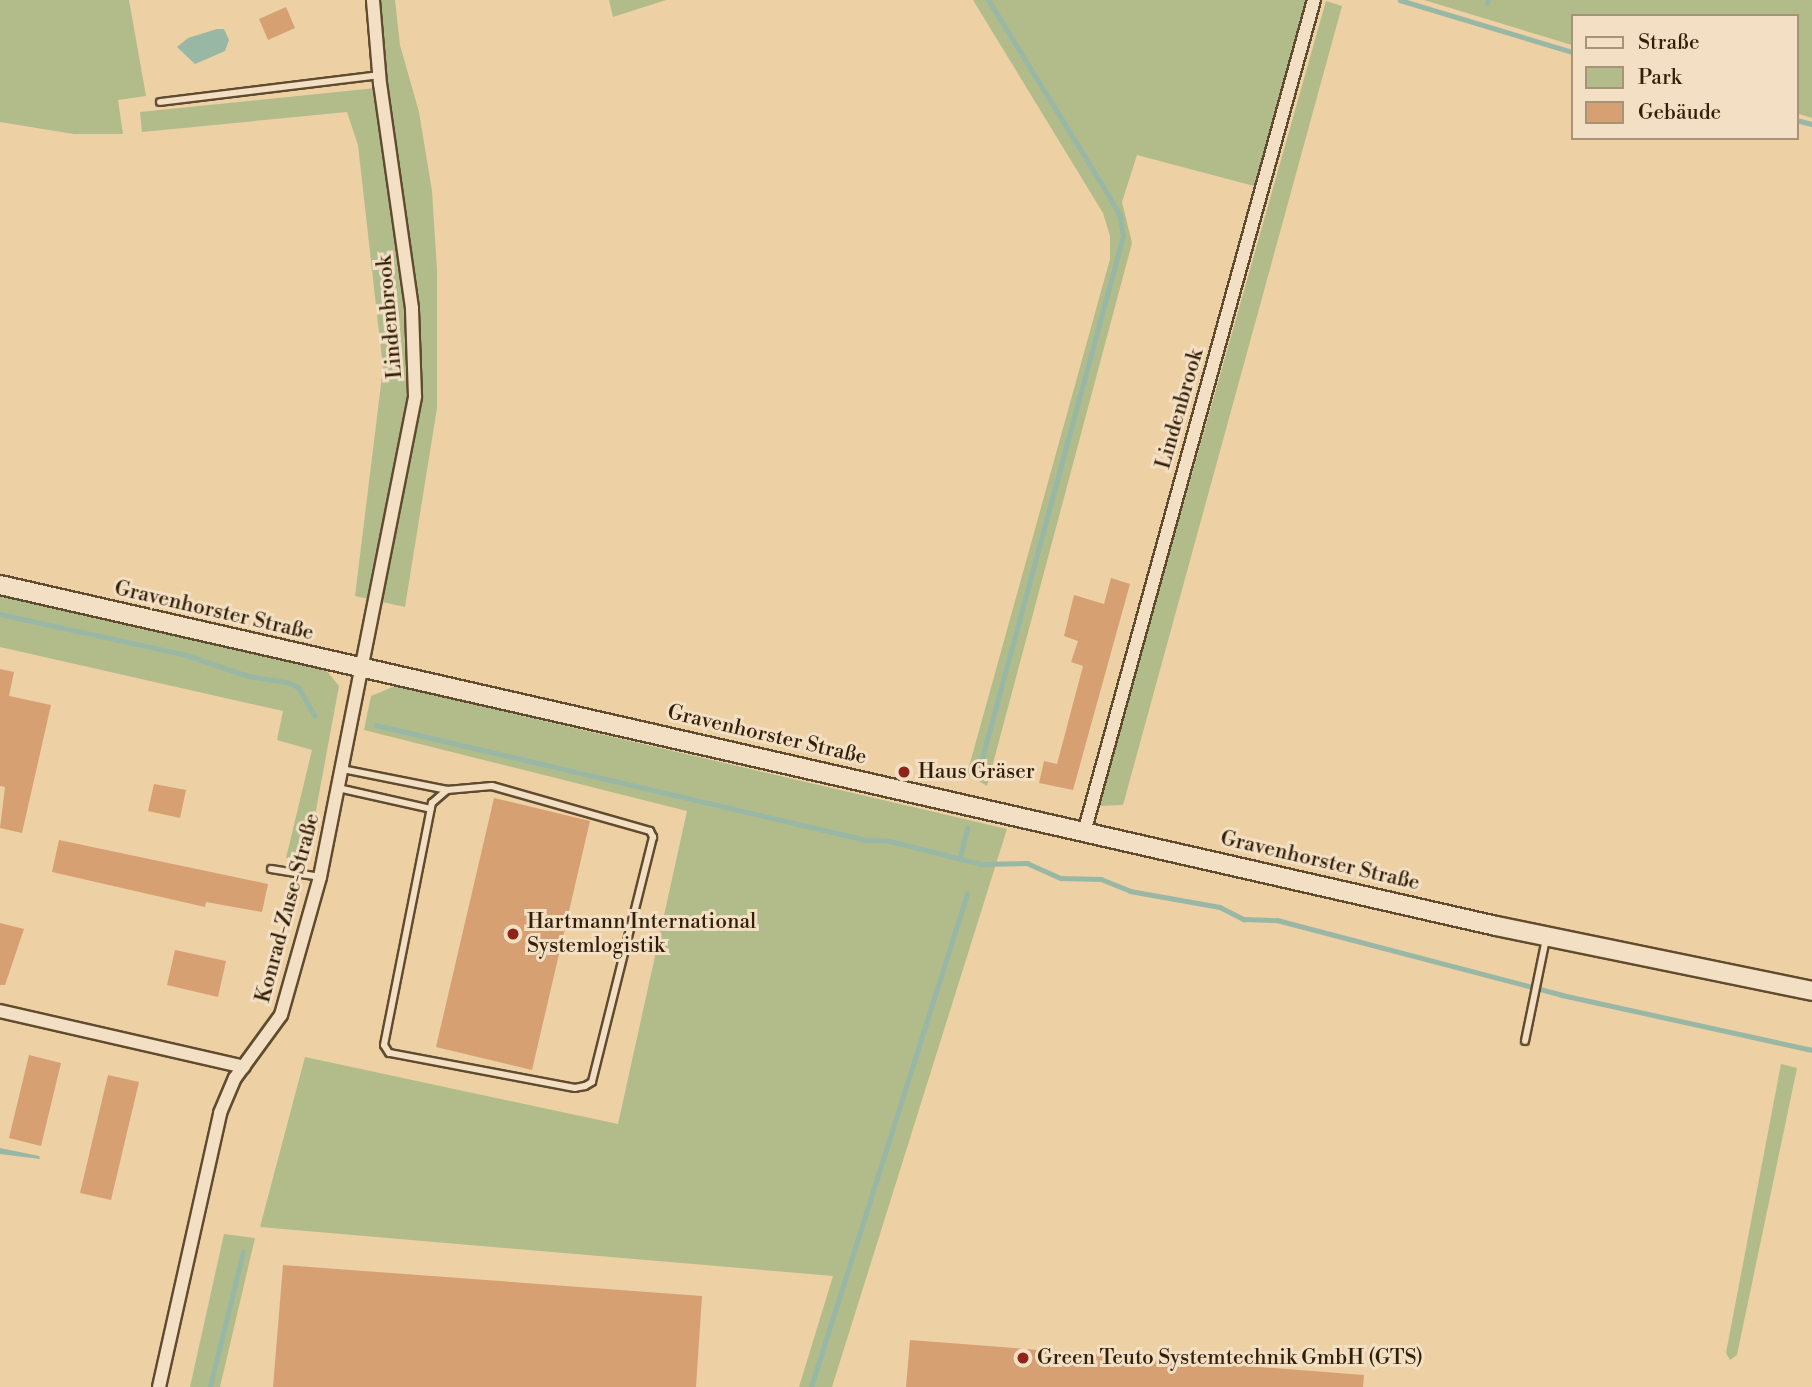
<!DOCTYPE html>
<html>
<head>
<meta charset="utf-8">
<style>
  body { margin:0 }
  #map { position:relative; width:1812px; height:1387px; overflow:hidden; background:#edd0a4; font-family:"Libre Bodoni",serif }
  div>[style] { position:absolute }
  .green>* { inset:0; background:#b2bc8b }
  .water>* { inset:0; background:#99b7a5 }
  .stream>* { height:4.5px; margin:-2.25px; padding:0 2.25px; transform-origin:2.25px; border-radius:2.25px; background:#99b7a5 }
  .building>* { inset:0; background:#d7a073 }
  .roads { filter:drop-shadow(2px 0 #614b2e) drop-shadow(-2px 0 #614b2e) drop-shadow(0 2px #614b2e) drop-shadow(0 -2px #614b2e) }
  .service>* { height:6px; margin:-3px; padding:0 3px; transform-origin:3px; border-radius:3px; background:#f3e0c4 }
  .minor>* { height:12px; margin:-6px; padding:0 6px; transform-origin:6px; border-radius:6px; background:#f3e0c4 }
  .secondary>* { height:18px; margin:-9px; padding:0 9px; transform-origin:9px; border-radius:9px; background:#f3e0c4 }
  .dots>* { width:19px; height:19px; translate:-50% -50%; box-sizing:border-box; border:4px solid #f3e0c4; border-radius:50% }
  span { translate:-50% -50%; white-space:nowrap; text-align:center; line-height:1.15; -webkit-text-stroke:6px #f3e0c4; paint-order:stroke }
  .street-label { font-size:21px; color:#321f07 }
  .poi-label { font-size:21px; color:#321f07 }
  .left { translate:0 -50%; text-align:left }
  .legend { position:absolute; left:1571px; top:14px; width:228px; height:126px; box-sizing:border-box; background:#f3e0c4; border:2px solid #a69378; margin:0; padding:9px 12px; list-style:none; font-size:21px; color:#321f07 }
  .legend li { display:flex; align-items:center; gap:14px; height:35px }
  .legend b { width:35px; border:2px solid #a69378 }
</style>
</head>
<body>
<div id="map">
  <div class="green">
    <div style="clip-path:polygon(0 0,129px 0,146px 96px,118px 100px,123px 134px,74px 134px,0 122px)"></div>
    <div style="clip-path:polygon(380px 0,395px 0,400px 45px,419px 112px,432px 191px,437px 270px,437px 408px,405px 607px,355px 596px,383px 368px,358px 145px,347px 112px,142px 132px,140px 112px,386px 87px)"></div>
    <div style="clip-path:polygon(609px 0,666px 0,613px 17px)"></div>
    <div style="clip-path:polygon(973px 0,1309px 0,1254px 186px,1137px 155px,1122px 202px,1132px 243px,987px 786px,967px 774px,1110px 259px,1110px 236px,1103px 213px)"></div>
    <div style="clip-path:polygon(1424px 0,1812px 0,1812px 118px,1796px 113px,1796px 16px,1572px 16px,1572px 45px)"></div>
    <div style="clip-path:polygon(1326px 1px,1342px 6px,1123px 805px,1098px 806px)"></div>
    <div style="clip-path:polygon(0 591px,326px 670px,339px 686px,307px 859px,286px 858px,312px 750px,277px 740px,283px 711px,0 647px)"></div>
    <div style="clip-path:polygon(395px 686px,1007px 829px,832px 1387px,799px 1387px,833px 1276px,260px 1227px,305px 1057px,618px 1124px,687px 811px,364px 730px,371px 696px)"></div>
    <div style="clip-path:polygon(1781px 1064px,1797px 1068px,1737px 1355px,1730px 1360px,1726px 1353px)"></div>
    <div style="clip-path:polygon(224px 1234px,255px 1238px,220px 1387px,190px 1387px)"></div>
  </div>
  <div class="water">
    <div style="clip-path:polygon(217px 29px,224px 29px,229px 40px,225px 51px,195px 64px,177px 47px,188px 38px)"></div>
    <div style="clip-path:polygon(0 1148px,39px 1156px,40px 1159px,0 1154px)"></div>
  </div>
  <div class="stream">
    <div style="left:1400px;top:0;width:180px;rotate:16.8deg"></div>
    <div style="left:1487px;top:3px;width:3px;rotate:-72deg"></div>
    <div style="left:1796px;top:120px;width:16px;rotate:14deg"></div>
    <div style="left:0;top:614px;width:190px;rotate:12.4deg"></div>
    <div style="left:186px;top:655px;width:65px;rotate:18.7deg"></div>
    <div style="left:248px;top:676px;width:39px;rotate:9deg"></div>
    <div style="left:287px;top:682px;width:12px;rotate:24deg"></div>
    <div style="left:298px;top:687px;width:33px;rotate:59deg"></div>
    <div style="left:376px;top:725px;width:503px;rotate:13.21deg"></div>
    <div style="left:866px;top:840px;width:24px;rotate:2deg"></div>
    <div style="left:890px;top:841px;width:94px;rotate:14.2deg"></div>
    <div style="left:981px;top:864px;width:46px;rotate:-1.2deg"></div>
    <div style="left:1027px;top:863px;width:37px;rotate:24deg"></div>
    <div style="left:1061px;top:878px;width:40px;rotate:1.4deg"></div>
    <div style="left:1101px;top:879px;width:31px;rotate:22deg"></div>
    <div style="left:1130px;top:891px;width:91px;rotate:10.1deg"></div>
    <div style="left:1220px;top:907px;width:27px;rotate:27deg"></div>
    <div style="left:1244px;top:919px;width:33px;rotate:2deg"></div>
    <div style="left:1277px;top:920px;width:295px;rotate:14.7deg"></div>
    <div style="left:1562px;top:995px;width:256px;rotate:12.4deg"></div>
    <div style="left:978px;top:773px;width:556px;rotate:-74.89deg"></div>
    <div style="left:1123px;top:236px;width:20px;rotate:-99deg"></div>
    <div style="left:1120px;top:216px;width:30px;rotate:-120deg"></div>
    <div style="left:1105px;top:190px;width:223px;rotate:-121.6deg"></div>
    <div style="left:960px;top:857px;width:30px;rotate:-76deg"></div>
    <div style="left:210px;top:1387px;width:139px;rotate:-76.3deg"></div>
    <div style="left:811px;top:1387px;width:517px;rotate:-72.44deg"></div>
  </div>
  <div class="building">
    <div style="clip-path:polygon(286px 7px,295px 28px,268px 40px,259px 19px)"></div>
    <div style="clip-path:polygon(1111px 578px,1130px 584px,1073px 790px,1039px 783px,1044px 761px,1057px 764px,1083px 666px,1071px 662px,1078px 641px,1064px 636px,1074px 595px,1104px 604px)"></div>
    <div style="clip-path:polygon(0 669px,14px 672px,9px 696px,51px 705px,22px 833px,0 828px,5px 787px,0 786px)"></div>
    <div style="clip-path:polygon(154px 784px,186px 790px,180px 818px,148px 811px)"></div>
    <div style="clip-path:polygon(494px 798px,590px 821px,532px 1070px,436px 1047px)"></div>
    <div style="clip-path:polygon(59px 840px,268px 884px,262px 912px,206px 902px,205px 907px,52px 872px)"></div>
    <div style="clip-path:polygon(0 923px,24px 929px,5px 985px,0 985px)"></div>
    <div style="clip-path:polygon(175px 950px,226px 961px,218px 997px,167px 985px)"></div>
    <div style="clip-path:polygon(29px 1055px,61px 1063px,41px 1146px,9px 1138px)"></div>
    <div style="clip-path:polygon(108px 1075px,139px 1082px,111px 1200px,80px 1193px)"></div>
    <div style="clip-path:polygon(283px 1265px,702px 1296px,696px 1387px,273px 1387px)"></div>
    <div style="clip-path:polygon(910px 1340px,1364px 1375px,1363px 1387px,906px 1387px)"></div>
  </div>
  <div class="roads">
    <div class="service">
      <div style="left:160px;top:102px;width:221px;rotate:-7deg"></div>
      <div style="left:342px;top:769px;width:107px;rotate:11.3deg"></div>
      <div style="left:492px;top:786px;width:164px;rotate:15.9deg"></div>
      <div style="left:650px;top:831px;width:7px;rotate:63deg"></div>
      <div style="left:653px;top:837px;width:252px;rotate:104deg"></div>
      <div style="left:592px;top:1082px;width:8px;rotate:150deg"></div>
      <div style="left:585px;top:1086px;width:10px;rotate:169deg"></div>
      <div style="left:575px;top:1088px;width:189px;rotate:-169.3deg"></div>
      <div style="left:389px;top:1053px;width:9px;rotate:-122deg"></div>
      <div style="left:384px;top:1045px;width:247px;rotate:-78.8deg"></div>
      <div style="left:432px;top:803px;width:20px;rotate:-41deg"></div>
      <div style="left:447px;top:790px;width:45px;rotate:-5.1deg"></div>
      <div style="left:338px;top:788px;width:95px;rotate:12.7deg"></div>
      <div style="left:271px;top:869px;width:50px;rotate:9.3deg"></div>
      <div style="left:1525px;top:1041px;width:104px;rotate:-78.4deg"></div>
    </div>
    <div class="minor">
      <div style="left:1085px;top:829px;width:860px;rotate:-74.56deg"></div>
      <div style="left:0;top:1011px;width:250px;rotate:12.9deg"></div>
      <div style="left:159px;top:1387px;width:281px;rotate:-77.4deg"></div>
      <div style="left:220px;top:1113px;width:38px;rotate:-67deg"></div>
      <div style="left:235px;top:1078px;width:78px;rotate:-53.9deg"></div>
      <div style="left:281px;top:1015px;width:143px;rotate:-74.2deg"></div>
      <div style="left:320px;top:877px;width:490px;rotate:-78.8deg"></div>
      <div style="left:415px;top:396px;width:88px;rotate:-92deg"></div>
      <div style="left:412px;top:308px;width:226px;rotate:-98.1deg"></div>
      <div style="left:380px;top:84px;width:84px;rotate:-94.8deg"></div>
    </div>
    <div class="secondary">
      <div style="left:0;top:585px;width:1534px;rotate:12.84deg"></div>
      <div style="left:1496px;top:926px;width:323px;rotate:11.6deg"></div>
    </div>
  </div>
  <div class="dots">
    <div style="left:904px;top:772px;background:#8f2418"></div>
    <div style="left:513px;top:934px;background:#8f2418"></div>
    <div style="left:1023px;top:1358px;background:#8f2418"></div>
  </div>
  <div class="street-label">
    <span style="left:390px;top:317px;rotate:-95deg">Lindenbrook</span>
    <span style="left:1180px;top:409px;rotate:-74deg">Lindenbrook</span>
    <span style="left:214px;top:611px;rotate:13deg">Gravenhorster Straße</span>
    <span style="left:767px;top:735px;rotate:13deg">Gravenhorster Straße</span>
    <span style="left:1320px;top:861px;rotate:13deg">Gravenhorster Straße</span>
    <span style="left:288px;top:908px;rotate:-75deg">Konrad-Zuse-Straße</span>
  </div>
  <div class="poi-label">
    <span class="left" style="left:918px;top:772px">Haus Gräser</span>
    <span class="left" style="left:527px;top:934px">Hartmann International<br>Systemlogistik</span>
    <span class="left" style="left:1037px;top:1358px">Green Teuto Systemtechnik GmbH (GTS)</span>
  </div>
  <ul class="legend">
  <li><b style="height:9px;background:#f3e0c4"></b>Straße</li>
  <li><b style="height:19px;background:#b2bc8b"></b>Park</li>
  <li><b style="height:19px;background:#d7a073"></b>Gebäude</li>
  </ul>
</div>
</body>
</html>
